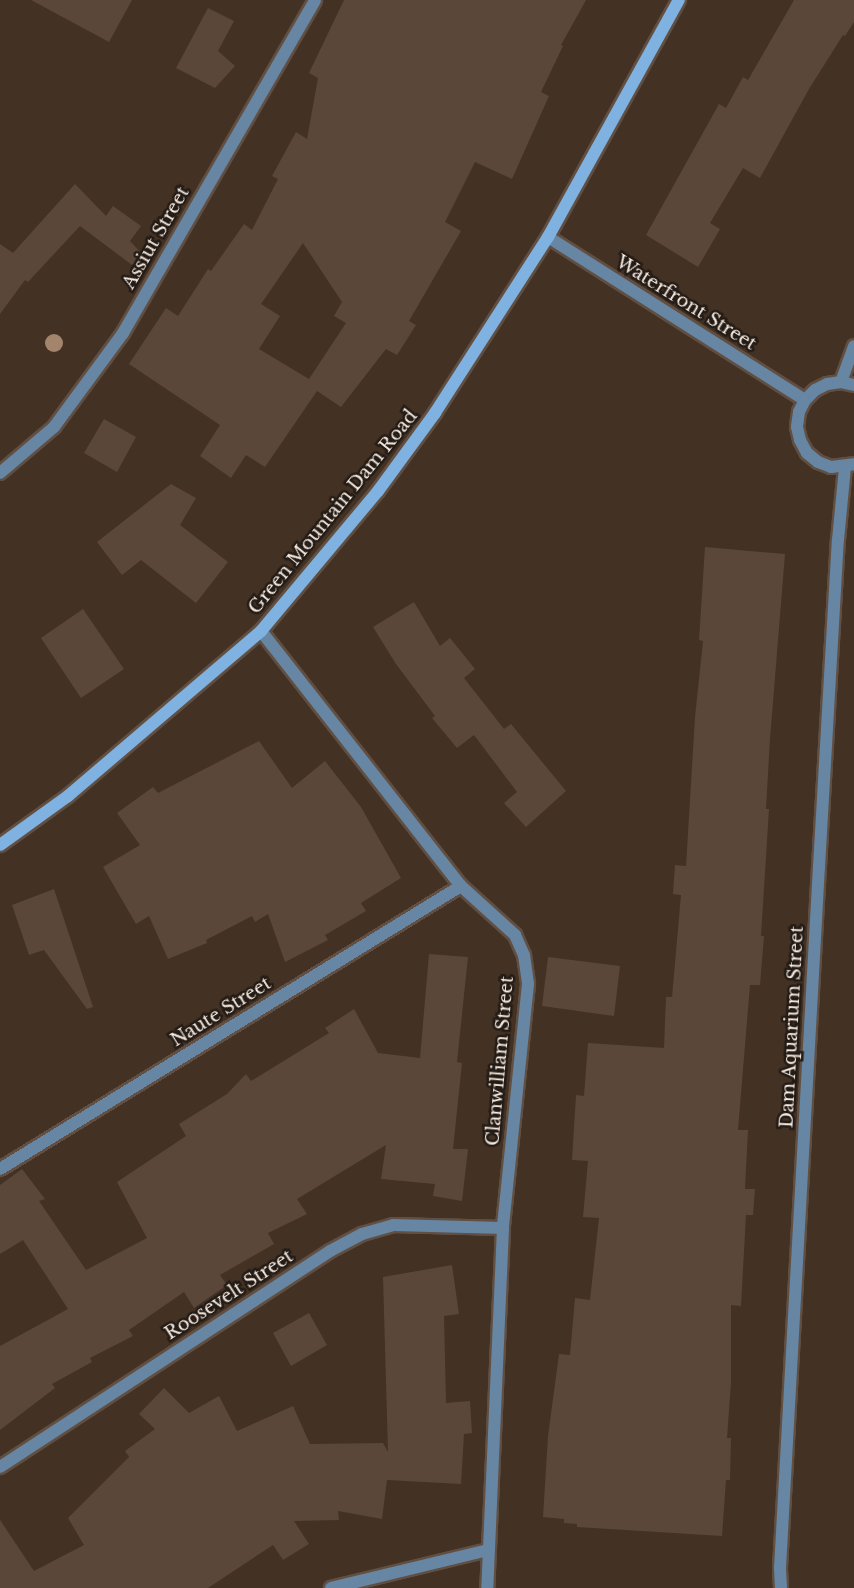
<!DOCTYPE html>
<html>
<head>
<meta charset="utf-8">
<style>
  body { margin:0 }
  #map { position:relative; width:854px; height:1588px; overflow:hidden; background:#433123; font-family:"Libre Baskerville",serif }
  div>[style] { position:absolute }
  .building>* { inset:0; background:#5b4739 }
  .roads { filter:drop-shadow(2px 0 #604f42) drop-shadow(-2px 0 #604f42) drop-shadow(0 2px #604f42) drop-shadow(0 -2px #604f42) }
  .street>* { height:12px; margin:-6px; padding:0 6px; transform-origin:6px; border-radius:6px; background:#6686a3 }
  .secondary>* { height:12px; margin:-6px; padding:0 6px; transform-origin:6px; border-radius:6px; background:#7fb2e1 }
  .trees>* { width:18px; height:18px; margin:-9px; border-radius:50%; background:#a3846d }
  span { translate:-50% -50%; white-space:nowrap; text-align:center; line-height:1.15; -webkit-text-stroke:5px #231b15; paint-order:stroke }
  .street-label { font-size:18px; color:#f7ebe2 }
</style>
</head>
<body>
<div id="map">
  <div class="building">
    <div style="clip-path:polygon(31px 0,132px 0,109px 42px)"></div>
    <div style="clip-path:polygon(evenodd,344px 0,586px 0,561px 45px,563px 46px,541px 92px,549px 96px,512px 179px,475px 162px,445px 222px,461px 231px,409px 321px,416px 325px,397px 355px,386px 349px,341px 407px,317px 391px,265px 467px,246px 455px,231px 478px,200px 456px,220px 425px,129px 364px,166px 308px,178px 316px,208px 269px,211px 271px,244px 224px,252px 230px,278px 179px,272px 176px,296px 132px,307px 139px,318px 78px,309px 73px,344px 0,303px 243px,342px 302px,334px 316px,346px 323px,309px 379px,259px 349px,280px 316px,261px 304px,303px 243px)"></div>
    <div style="clip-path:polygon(794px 0,854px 0,854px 22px,845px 36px,843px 35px,809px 89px,760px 178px,743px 168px,710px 223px,720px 229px,698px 267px,646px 235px,719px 104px,726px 108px,743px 77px,748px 80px)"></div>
    <div style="clip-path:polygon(208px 8px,234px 21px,218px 51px,235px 66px,215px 88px,176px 68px)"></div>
    <div style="clip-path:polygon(75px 184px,106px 216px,113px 206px,141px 226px,130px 241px,142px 254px,132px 265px,80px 226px,28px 282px,25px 280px,0 314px,0 244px,13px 253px)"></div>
    <div style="clip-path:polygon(104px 419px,136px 437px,117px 472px,84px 453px)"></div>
    <div style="clip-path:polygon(171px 484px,196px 498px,180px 525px,228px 562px,196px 603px,141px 560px,122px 575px,97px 542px)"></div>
    <div style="clip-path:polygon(705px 547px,785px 554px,770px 739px,766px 809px,769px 809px,761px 936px,764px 936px,760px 985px,750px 985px,738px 1130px,748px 1130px,745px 1189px,755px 1189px,753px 1215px,746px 1215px,741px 1306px,731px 1305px,731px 1383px,727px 1438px,731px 1438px,730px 1480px,726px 1480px,722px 1536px,577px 1527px,577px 1524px,564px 1523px,564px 1519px,543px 1517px,548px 1436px,559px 1354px,570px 1355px,575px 1298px,590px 1300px,599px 1218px,583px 1217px,588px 1161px,572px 1160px,576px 1095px,584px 1096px,588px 1043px,664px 1048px,666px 997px,672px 997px,681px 895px,673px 894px,675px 865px,686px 866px,695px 717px,703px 641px,699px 640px)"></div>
    <div style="clip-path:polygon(414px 602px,440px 646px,450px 638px,475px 669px,464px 678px,504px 729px,511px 724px,566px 791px,526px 827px,504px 803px,517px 792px,474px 735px,457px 748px,432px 718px,435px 716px,396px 664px,373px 627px)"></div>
    <div style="clip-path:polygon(83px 609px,124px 669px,81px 698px,41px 638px)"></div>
    <div style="clip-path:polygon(259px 741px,292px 788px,325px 761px,361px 807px,401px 878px,361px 903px,366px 911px,325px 935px,328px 940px,285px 962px,268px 914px,255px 922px,252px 916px,206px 940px,207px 943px,168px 959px,149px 916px,136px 924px,103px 867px,140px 845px,117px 813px,153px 787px,158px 793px)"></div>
    <div style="clip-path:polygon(54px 889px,93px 1007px,87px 1009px,44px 950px,29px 955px,12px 905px)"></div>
    <div style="clip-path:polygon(429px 954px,468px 957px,457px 1062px,462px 1063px,453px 1149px,468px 1149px,462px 1201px,433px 1196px,435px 1184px,381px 1179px,386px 1145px,297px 1199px,307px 1214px,268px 1233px,274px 1244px,220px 1275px,227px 1285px,194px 1308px,184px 1292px,129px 1330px,133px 1336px,90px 1358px,92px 1362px,52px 1384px,55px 1388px,0 1430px,0 1346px,68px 1309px,23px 1240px,0 1254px,0 1185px,22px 1169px,45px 1199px,39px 1201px,86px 1270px,147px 1238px,117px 1182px,186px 1136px,179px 1124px,227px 1094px,246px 1074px,251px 1081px,329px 1033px,325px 1028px,354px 1009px,378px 1053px,420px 1058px)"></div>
    <div style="clip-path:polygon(548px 957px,620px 966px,614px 1016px,542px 1006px)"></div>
    <div style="clip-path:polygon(452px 1265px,459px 1314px,444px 1316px,446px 1403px,470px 1401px,472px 1433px,464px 1434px,461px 1484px,387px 1480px,382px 1519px,338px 1511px,339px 1520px,294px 1521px,309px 1544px,283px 1560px,273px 1545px,208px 1588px,0 1588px,0 1520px,34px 1571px,84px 1545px,68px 1518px,129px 1457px,125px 1451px,155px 1429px,139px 1414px,164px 1388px,189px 1413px,219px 1396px,237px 1431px,293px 1406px,310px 1444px,383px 1443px,388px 1452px,383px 1277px)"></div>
    <div style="clip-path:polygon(309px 1313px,327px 1345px,291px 1366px,273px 1333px)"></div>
  </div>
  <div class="roads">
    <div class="street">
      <div style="left:548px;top:237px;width:304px;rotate:32.4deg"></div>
      <div style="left:841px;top:382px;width:38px;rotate:-70deg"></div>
      <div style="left:854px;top:385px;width:13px;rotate:-167deg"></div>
      <div style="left:841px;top:382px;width:14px;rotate:172deg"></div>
      <div style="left:827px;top:384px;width:13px;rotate:153deg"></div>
      <div style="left:815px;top:390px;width:14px;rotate:135deg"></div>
      <div style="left:805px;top:400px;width:13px;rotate:117deg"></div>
      <div style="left:799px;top:412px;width:15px;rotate:98deg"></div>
      <div style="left:797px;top:427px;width:13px;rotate:77deg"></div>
      <div style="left:800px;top:440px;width:15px;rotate:62deg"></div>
      <div style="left:807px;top:453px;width:14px;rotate:39deg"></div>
      <div style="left:818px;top:462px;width:14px;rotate:21deg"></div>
      <div style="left:831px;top:467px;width:23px;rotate:-7deg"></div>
      <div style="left:0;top:473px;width:71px;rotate:-40.4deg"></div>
      <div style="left:54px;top:427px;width:117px;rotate:-53.7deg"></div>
      <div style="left:123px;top:333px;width:384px;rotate:-60deg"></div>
      <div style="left:261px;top:631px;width:324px;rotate:51.9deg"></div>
      <div style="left:461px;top:886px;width:73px;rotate:42.2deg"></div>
      <div style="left:515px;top:935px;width:22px;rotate:66deg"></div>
      <div style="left:524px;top:955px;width:29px;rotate:82deg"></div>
      <div style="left:528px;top:984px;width:245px;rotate:95.9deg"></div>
      <div style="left:503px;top:1228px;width:360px;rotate:92.5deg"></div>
      <div style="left:0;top:1169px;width:541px;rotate:-31.55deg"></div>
      <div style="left:0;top:1467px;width:394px;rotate:-33.2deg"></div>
      <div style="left:330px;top:1251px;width:36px;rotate:-28deg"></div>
      <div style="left:362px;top:1234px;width:32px;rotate:-16deg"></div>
      <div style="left:393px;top:1225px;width:110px;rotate:1.6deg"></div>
      <div style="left:331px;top:1588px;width:162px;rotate:-13.6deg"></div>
      <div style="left:781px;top:1588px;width:20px;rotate:-93deg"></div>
      <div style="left:780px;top:1568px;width:702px;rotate:-86.82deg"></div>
      <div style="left:819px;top:867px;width:328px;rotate:-86.7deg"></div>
      <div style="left:838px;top:540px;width:73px;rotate:-84.5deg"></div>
    </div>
    <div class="secondary">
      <div style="left:0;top:845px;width:84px;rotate:-35.8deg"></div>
      <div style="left:68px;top:796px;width:254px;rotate:-40.5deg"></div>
      <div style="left:261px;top:631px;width:182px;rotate:-50.1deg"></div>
      <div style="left:378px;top:491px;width:97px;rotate:-53.8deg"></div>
      <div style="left:435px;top:413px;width:209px;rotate:-57.3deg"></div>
      <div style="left:548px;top:237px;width:271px;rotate:-61.1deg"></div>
    </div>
  </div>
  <div class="trees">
    <div style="left:54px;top:343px"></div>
  </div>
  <div class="street-label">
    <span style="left:156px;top:238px;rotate:-60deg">Assiut Street</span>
    <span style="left:686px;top:303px;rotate:32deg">Waterfront Street</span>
    <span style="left:333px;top:512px;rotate:-51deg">Green Mountain Dam Road</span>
    <span style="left:221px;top:1012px;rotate:-32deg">Naute Street</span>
    <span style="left:792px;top:1027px;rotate:-87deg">Dam Aquarium Street</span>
    <span style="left:500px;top:1061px;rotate:-85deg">Clanwilliam Street</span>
    <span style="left:229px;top:1295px;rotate:-33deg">Roosevelt Street</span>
  </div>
</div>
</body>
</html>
